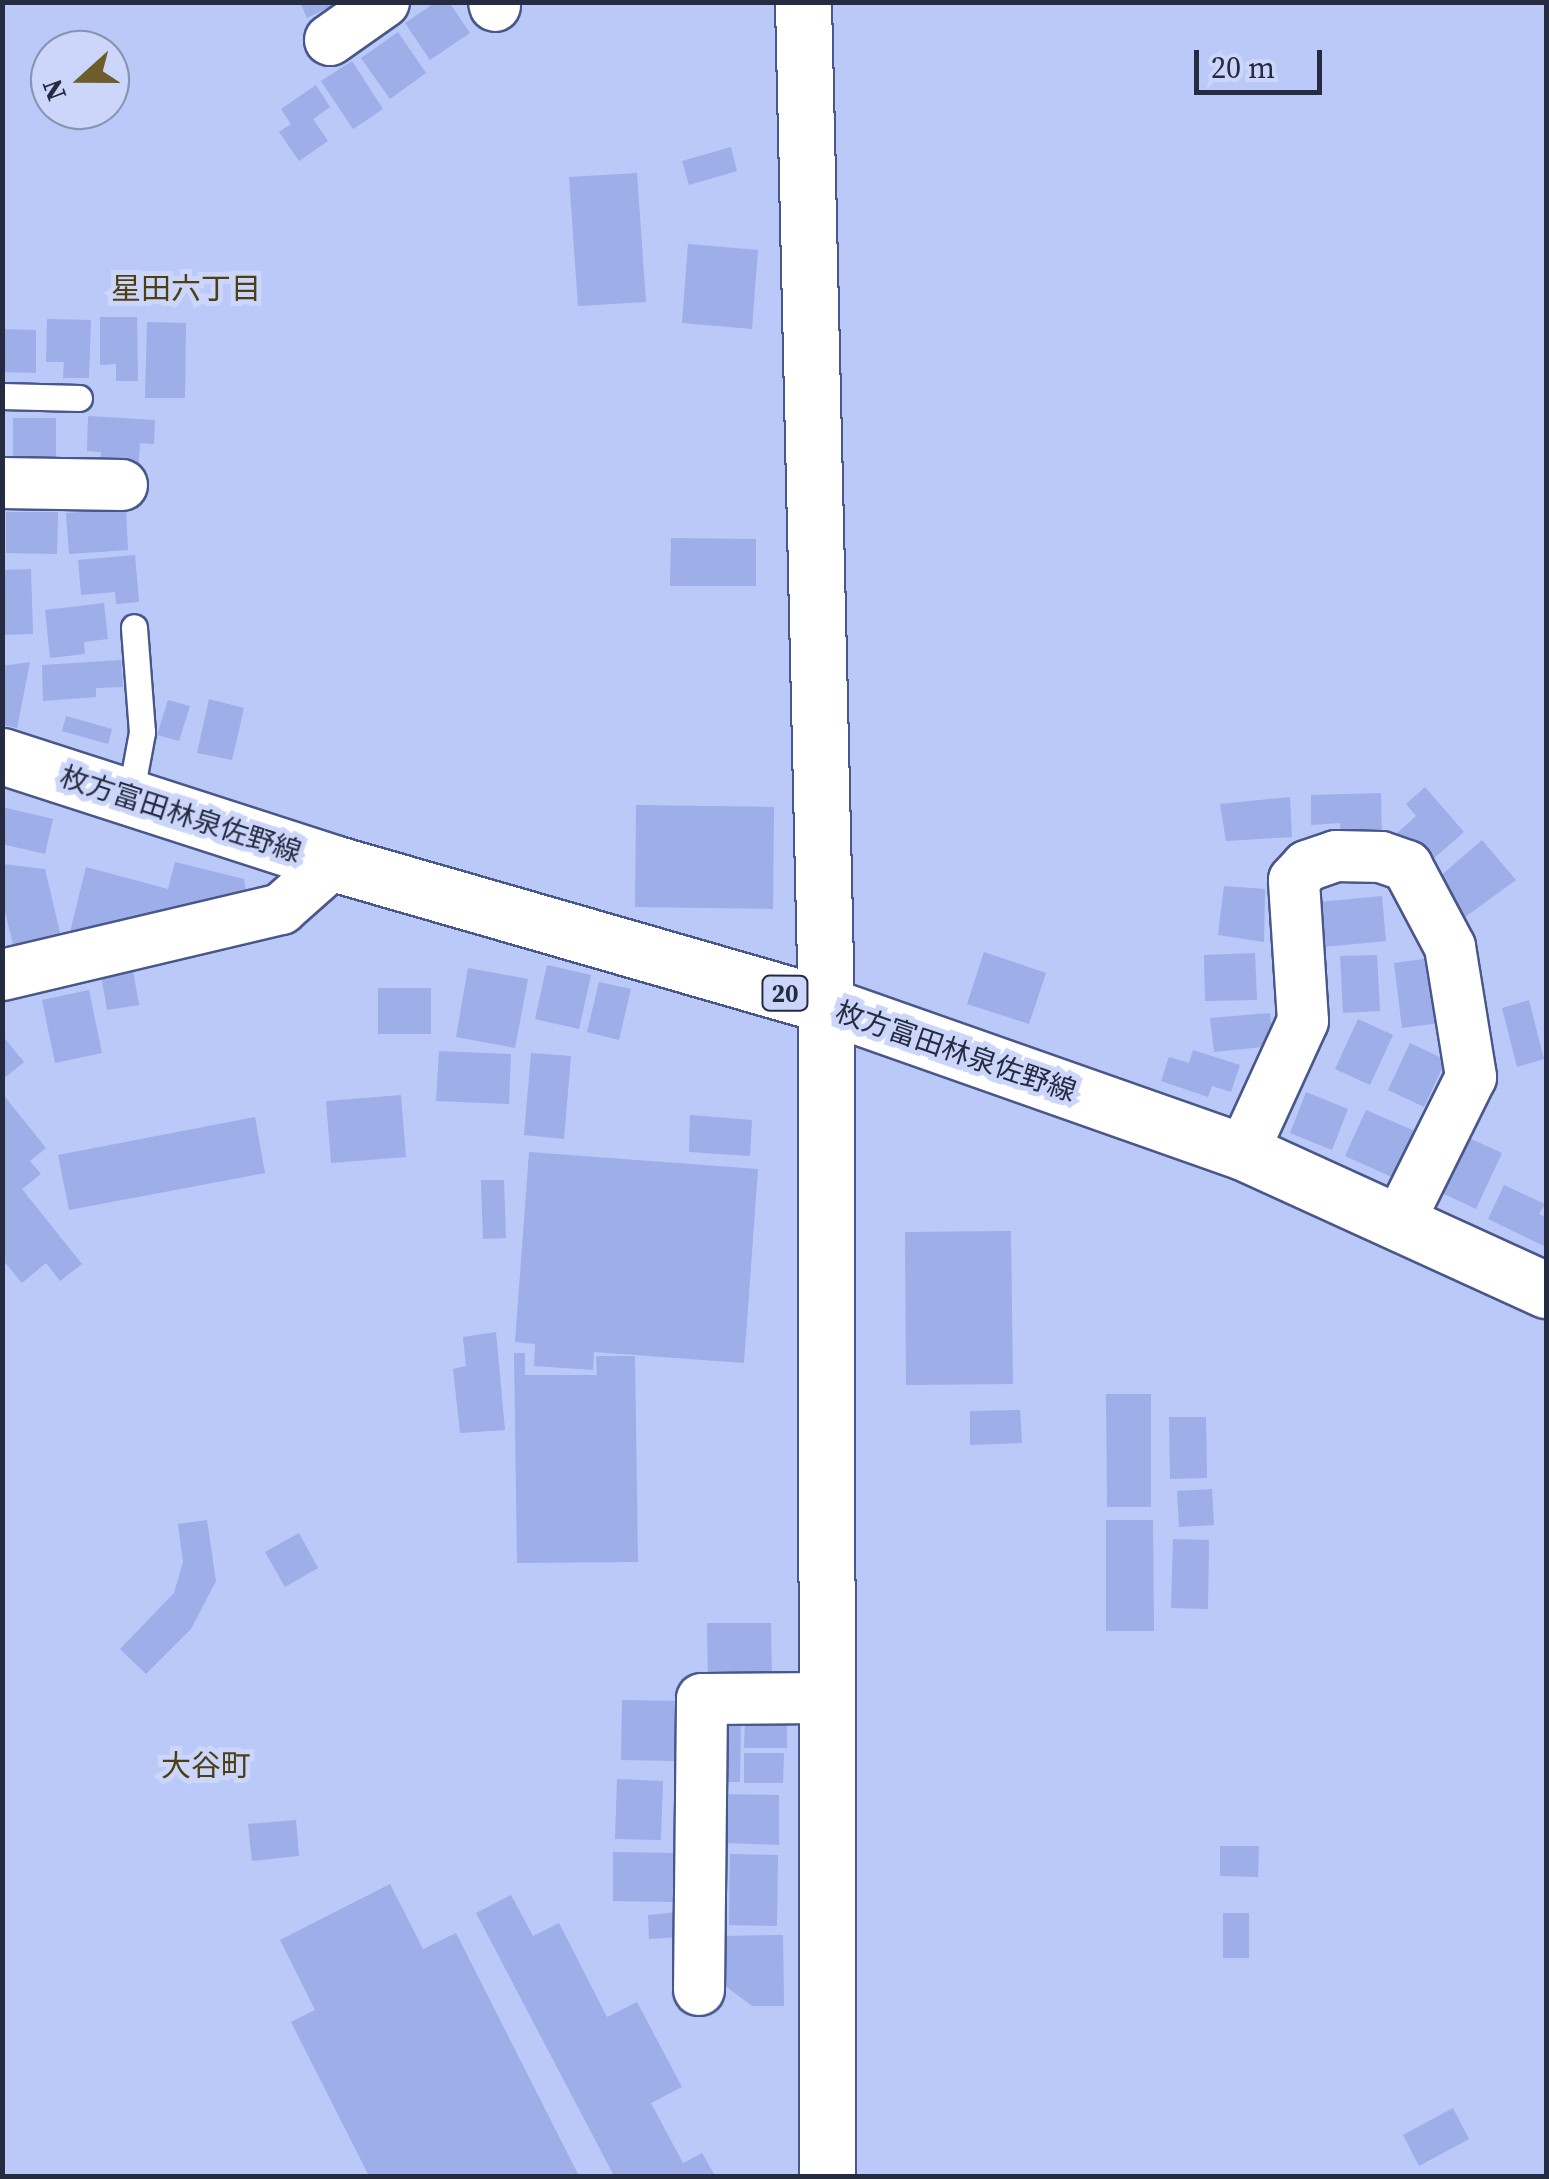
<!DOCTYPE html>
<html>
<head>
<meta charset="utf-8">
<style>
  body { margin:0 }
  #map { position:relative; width:1549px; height:2179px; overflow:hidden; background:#bac9f8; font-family:"Source Serif 4","Noto Sans JP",serif }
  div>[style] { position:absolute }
  .building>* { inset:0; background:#9daee8 }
  .roads { filter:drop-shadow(2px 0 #49578a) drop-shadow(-2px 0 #49578a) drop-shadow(0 2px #49578a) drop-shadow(0 -2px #49578a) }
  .lane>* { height:25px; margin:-12.5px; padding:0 12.5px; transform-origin:12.5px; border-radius:12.5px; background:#fff }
  .street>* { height:50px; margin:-25px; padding:0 25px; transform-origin:25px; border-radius:25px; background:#fff }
  .secondary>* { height:55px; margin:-27.5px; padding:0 27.5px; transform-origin:27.5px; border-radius:27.5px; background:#fff }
  .primary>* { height:55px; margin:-27.5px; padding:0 27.5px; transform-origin:27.5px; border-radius:27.5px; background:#fff }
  span { translate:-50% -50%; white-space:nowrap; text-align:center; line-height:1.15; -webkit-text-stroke:10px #cbd6fa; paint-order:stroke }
  .shield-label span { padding:2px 8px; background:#cbd6fa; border:2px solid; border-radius:8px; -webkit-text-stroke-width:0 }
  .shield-label { font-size:25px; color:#252c42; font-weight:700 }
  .street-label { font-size:28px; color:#252c42 }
  .neighbourhood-label { font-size:30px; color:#4c3f16 }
  .frame { position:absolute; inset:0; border:5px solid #252c42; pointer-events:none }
  .north { position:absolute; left:30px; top:30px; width:100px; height:100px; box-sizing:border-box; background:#cbd6fa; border:2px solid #8992b0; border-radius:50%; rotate:249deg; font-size:28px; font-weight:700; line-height:40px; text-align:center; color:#252c42 }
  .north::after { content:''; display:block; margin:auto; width:35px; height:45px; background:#6d5d2b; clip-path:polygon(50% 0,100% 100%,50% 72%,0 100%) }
  .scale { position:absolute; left:1194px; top:50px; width:128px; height:45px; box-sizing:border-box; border:5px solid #252c42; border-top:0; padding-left:12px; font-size:30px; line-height:35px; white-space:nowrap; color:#252c42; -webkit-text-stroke:8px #cbd6fa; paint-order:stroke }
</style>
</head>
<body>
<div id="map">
  <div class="building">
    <div style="clip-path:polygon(300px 2px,340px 2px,307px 18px)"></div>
    <div style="clip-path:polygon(436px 2px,449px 2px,470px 33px,430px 60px,405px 23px)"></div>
    <div style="clip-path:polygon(398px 32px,426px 73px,390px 99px,361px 58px)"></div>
    <div style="clip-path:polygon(352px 61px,383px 109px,353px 129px,321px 81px)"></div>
    <div style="clip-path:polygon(316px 85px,330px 107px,313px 119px,328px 141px,299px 161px,279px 132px,291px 124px,281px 109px)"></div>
    <div style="clip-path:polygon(731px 147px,737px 171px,689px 185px,682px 161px)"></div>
    <div style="clip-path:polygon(637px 173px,646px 302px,578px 306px,569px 177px)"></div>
    <div style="clip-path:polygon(688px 244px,758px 250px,752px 329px,682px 323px)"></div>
    <div style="clip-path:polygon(100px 317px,137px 317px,138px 381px,116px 381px,116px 364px,100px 365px)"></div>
    <div style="clip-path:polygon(47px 319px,91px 320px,89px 378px,63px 378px,64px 362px,46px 362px)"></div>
    <div style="clip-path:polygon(147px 322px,186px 323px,185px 398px,145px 398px)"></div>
    <div style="clip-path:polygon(2px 329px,36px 330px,36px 373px,2px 372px)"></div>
    <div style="clip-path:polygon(88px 416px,155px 420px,154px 444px,140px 443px,138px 472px,100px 470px,101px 452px,87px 451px)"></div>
    <div style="clip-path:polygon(13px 418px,56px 418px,56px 467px,13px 467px)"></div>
    <div style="clip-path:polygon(126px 509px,128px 550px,69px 554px,66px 513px)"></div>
    <div style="clip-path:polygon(6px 512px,58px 512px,57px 554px,6px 553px)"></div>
    <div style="clip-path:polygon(671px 538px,756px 539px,756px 586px,670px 586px)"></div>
    <div style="clip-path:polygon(135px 555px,139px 602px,116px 604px,115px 592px,81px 595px,78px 560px)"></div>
    <div style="clip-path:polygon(31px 569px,33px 634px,2px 635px,2px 570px)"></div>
    <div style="clip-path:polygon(104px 603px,108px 639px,84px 642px,85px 654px,50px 658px,45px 610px)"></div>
    <div style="clip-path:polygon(121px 660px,123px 687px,96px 688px,96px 697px,43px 701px,42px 665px)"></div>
    <div style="clip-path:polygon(30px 662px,17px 728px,2px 725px,2px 666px)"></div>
    <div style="clip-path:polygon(209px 699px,244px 708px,232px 760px,197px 753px)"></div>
    <div style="clip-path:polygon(168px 700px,190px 706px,179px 741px,157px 735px)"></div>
    <div style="clip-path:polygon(66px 716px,112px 729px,108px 744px,62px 731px)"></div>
    <div style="clip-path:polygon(1425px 787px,1464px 832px,1424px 867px,1396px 834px,1416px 816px,1406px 804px)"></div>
    <div style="clip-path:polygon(1381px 793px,1382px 842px,1341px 843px,1340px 823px,1311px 825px,1311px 795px)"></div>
    <div style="clip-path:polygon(1290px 797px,1292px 837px,1226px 841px,1220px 804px)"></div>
    <div style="clip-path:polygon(636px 805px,774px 807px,773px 909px,635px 907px)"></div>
    <div style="clip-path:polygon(2px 807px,53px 819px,45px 854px,2px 844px)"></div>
    <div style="clip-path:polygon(1482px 840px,1516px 880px,1461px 920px,1430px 885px)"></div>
    <div style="clip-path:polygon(175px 862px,244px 879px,250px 916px,98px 940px,70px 932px,86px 867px,168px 889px)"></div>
    <div style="clip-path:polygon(2px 864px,45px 869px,63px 945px,16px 957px,2px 899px)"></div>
    <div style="clip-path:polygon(1224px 886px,1265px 889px,1264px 942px,1218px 935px)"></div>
    <div style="clip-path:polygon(1382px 896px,1386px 941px,1323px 947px,1319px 902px)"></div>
    <div style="clip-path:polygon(984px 952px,1046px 973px,1029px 1024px,967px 1004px)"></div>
    <div style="clip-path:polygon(1255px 953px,1257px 1000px,1205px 1001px,1204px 955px)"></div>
    <div style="clip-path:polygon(1377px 955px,1380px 1011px,1343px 1013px,1340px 956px)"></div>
    <div style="clip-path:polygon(1431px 958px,1440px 1023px,1402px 1028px,1394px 963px)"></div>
    <div style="clip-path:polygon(547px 965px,591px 975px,579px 1029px,535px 1019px)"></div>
    <div style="clip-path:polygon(468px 968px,528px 979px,515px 1048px,456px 1037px)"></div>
    <div style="clip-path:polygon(133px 970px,139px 1005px,107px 1010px,101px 975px)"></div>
    <div style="clip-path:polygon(599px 982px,631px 989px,619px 1040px,587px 1032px)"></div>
    <div style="clip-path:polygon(378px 988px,431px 988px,431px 1034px,378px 1034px)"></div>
    <div style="clip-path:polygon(89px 990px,102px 1053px,55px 1063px,42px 1000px)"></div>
    <div style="clip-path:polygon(1529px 1000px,1544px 1059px,1517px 1067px,1502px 1008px)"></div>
    <div style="clip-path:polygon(1270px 1013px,1273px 1046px,1214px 1052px,1210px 1018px)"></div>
    <div style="clip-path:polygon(1358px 1019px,1393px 1035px,1370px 1085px,1335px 1069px)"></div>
    <div style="clip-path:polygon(2px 1035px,24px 1062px,2px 1080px)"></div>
    <div style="clip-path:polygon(1410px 1043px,1446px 1060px,1424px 1107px,1388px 1090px)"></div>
    <div style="clip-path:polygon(1193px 1050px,1240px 1065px,1231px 1092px,1212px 1086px,1208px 1097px,1161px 1081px,1169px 1057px,1189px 1063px)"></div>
    <div style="clip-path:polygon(439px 1051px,511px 1054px,509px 1104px,436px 1101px)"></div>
    <div style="clip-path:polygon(531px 1053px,571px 1056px,564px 1139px,524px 1135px)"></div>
    <div style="clip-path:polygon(1306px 1092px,1348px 1109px,1332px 1150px,1290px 1133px)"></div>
    <div style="clip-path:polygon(2px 1093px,46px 1148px,30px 1161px,41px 1174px,22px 1189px,82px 1264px,60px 1281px,46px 1263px,22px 1283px,2px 1259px)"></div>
    <div style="clip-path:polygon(401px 1095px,406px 1157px,331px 1163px,326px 1101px)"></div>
    <div style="clip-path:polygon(1366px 1110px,1415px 1131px,1394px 1178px,1345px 1156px)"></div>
    <div style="clip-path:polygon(690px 1115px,752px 1120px,750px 1156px,689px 1152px)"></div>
    <div style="clip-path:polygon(255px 1117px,265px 1173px,69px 1210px,58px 1155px)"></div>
    <div style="clip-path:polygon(1469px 1138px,1502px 1153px,1476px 1209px,1442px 1193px)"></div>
    <div style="clip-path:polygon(529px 1152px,758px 1169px,744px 1363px,594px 1352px,593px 1370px,534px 1366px,535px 1344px,515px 1342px)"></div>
    <div style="clip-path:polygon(481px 1180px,504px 1180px,506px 1238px,483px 1239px)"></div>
    <div style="clip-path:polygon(1504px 1185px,1545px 1204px,1539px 1214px,1546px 1217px,1546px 1247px,1488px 1219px)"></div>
    <div style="clip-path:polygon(1011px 1231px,1013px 1384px,906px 1385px,905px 1232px)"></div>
    <div style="clip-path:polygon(496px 1332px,505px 1430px,460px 1433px,453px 1369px,466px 1366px,463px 1337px)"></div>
    <div style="clip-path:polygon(514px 1353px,525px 1353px,525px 1375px,597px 1375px,596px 1356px,635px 1356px,638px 1562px,517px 1563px)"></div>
    <div style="clip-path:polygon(1106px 1394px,1151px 1394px,1151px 1507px,1107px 1507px)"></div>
    <div style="clip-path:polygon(1020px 1410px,1022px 1443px,970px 1445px,970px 1411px)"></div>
    <div style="clip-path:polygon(1169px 1417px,1206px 1417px,1207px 1478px,1170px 1479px)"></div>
    <div style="clip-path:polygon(1212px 1489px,1214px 1525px,1179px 1527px,1177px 1491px)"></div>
    <div style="clip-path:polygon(207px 1520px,216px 1581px,191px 1629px,146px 1674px,120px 1649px,174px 1593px,183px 1562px,178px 1524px)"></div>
    <div style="clip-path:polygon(1106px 1520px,1153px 1520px,1154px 1631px,1106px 1631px)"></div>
    <div style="clip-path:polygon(299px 1533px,318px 1568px,285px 1587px,265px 1552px)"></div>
    <div style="clip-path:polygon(1173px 1539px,1209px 1540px,1208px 1609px,1171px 1608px)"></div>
    <div style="clip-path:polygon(707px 1623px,771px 1623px,772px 1687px,708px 1687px)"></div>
    <div style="clip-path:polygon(622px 1700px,677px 1701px,676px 1761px,621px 1760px)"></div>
    <div style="clip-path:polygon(715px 1721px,741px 1721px,740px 1782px,715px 1782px)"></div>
    <div style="clip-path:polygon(745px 1721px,787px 1721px,787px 1748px,744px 1748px)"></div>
    <div style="clip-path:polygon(744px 1753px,784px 1753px,783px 1783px,744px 1783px)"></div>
    <div style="clip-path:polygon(617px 1779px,663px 1781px,661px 1840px,615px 1839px)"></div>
    <div style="clip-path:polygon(717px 1794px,779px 1795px,779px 1845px,728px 1843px,728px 1818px,716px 1818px)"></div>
    <div style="clip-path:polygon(296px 1820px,299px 1856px,252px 1861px,248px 1824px)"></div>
    <div style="clip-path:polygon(1220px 1846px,1259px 1846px,1258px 1877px,1220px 1876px)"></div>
    <div style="clip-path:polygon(613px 1852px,675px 1853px,675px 1902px,613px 1901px)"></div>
    <div style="clip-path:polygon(730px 1854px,778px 1855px,777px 1926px,729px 1925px)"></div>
    <div style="clip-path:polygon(390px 1884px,423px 1949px,456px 1933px,579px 2176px,369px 2176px,291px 2022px,315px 2010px,280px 1940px)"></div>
    <div style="clip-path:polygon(511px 1895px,533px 1936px,559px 1923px,607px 2017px,637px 2002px,682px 2087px,651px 2103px,683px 2163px,702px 2153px,715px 2176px,614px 2176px,476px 1913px)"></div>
    <div style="clip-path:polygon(678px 1912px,679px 1937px,649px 1939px,648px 1915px)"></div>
    <div style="clip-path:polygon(1223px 1913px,1249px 1913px,1249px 1958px,1223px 1958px)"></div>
    <div style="clip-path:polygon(783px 1935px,784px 2006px,752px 2006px,720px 1982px,720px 1936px)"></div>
    <div style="clip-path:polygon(1453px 2108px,1469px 2139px,1419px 2166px,1403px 2135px)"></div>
  </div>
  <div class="roads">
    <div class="lane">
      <div style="left:2px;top:396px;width:77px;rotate:1.5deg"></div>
      <div style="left:130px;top:797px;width:66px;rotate:-79.5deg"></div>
      <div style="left:142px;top:732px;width:105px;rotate:-94.4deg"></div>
    </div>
    <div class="street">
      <div style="left:494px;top:2px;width:4px;rotate:76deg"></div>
      <div style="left:330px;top:40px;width:66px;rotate:-35.1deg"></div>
      <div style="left:2px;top:483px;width:120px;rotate:1deg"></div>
      <div style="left:2px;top:975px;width:287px;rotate:-13.3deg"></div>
      <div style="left:281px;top:909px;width:69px;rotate:-41.5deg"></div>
      <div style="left:1243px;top:1152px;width:144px;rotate:-65.4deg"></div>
      <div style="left:1303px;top:1021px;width:141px;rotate:-93.7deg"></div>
      <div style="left:1294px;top:880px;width:19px;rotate:-47deg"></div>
      <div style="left:1307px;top:866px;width:31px;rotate:-19deg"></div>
      <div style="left:1336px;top:856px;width:45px;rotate:1.3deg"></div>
      <div style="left:1381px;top:857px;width:28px;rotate:19deg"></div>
      <div style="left:1407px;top:866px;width:92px;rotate:62deg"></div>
      <div style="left:1450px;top:947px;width:132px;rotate:80.8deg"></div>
      <div style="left:1471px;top:1077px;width:162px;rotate:116.4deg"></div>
      <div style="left:699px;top:1990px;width:291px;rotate:-89.4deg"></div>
      <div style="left:702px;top:1699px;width:124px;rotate:-0.5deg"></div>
    </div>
    <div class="secondary">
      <div style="left:803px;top:2px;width:1003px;rotate:88.69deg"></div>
      <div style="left:826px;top:1005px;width:1171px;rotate:89.95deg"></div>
    </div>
    <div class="primary">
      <div style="left:2px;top:756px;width:348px;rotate:17.9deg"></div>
      <div style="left:333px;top:863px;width:513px;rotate:16.07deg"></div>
      <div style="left:826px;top:1005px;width:442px;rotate:19.4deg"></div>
      <div style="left:1243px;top:1152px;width:333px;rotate:24.5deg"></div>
    </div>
  </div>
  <div class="shield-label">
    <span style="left:785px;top:993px">20</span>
  </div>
  <div class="street-label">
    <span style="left:181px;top:814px;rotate:18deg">枚方富田林泉佐野線</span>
    <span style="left:956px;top:1051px;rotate:19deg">枚方富田林泉佐野線</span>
  </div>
  <div class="neighbourhood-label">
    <span style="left:186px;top:289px">星田六丁目</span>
    <span style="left:206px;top:1766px">大谷町</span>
  </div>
  <div class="frame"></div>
  <div class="north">N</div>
  <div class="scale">20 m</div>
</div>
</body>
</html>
